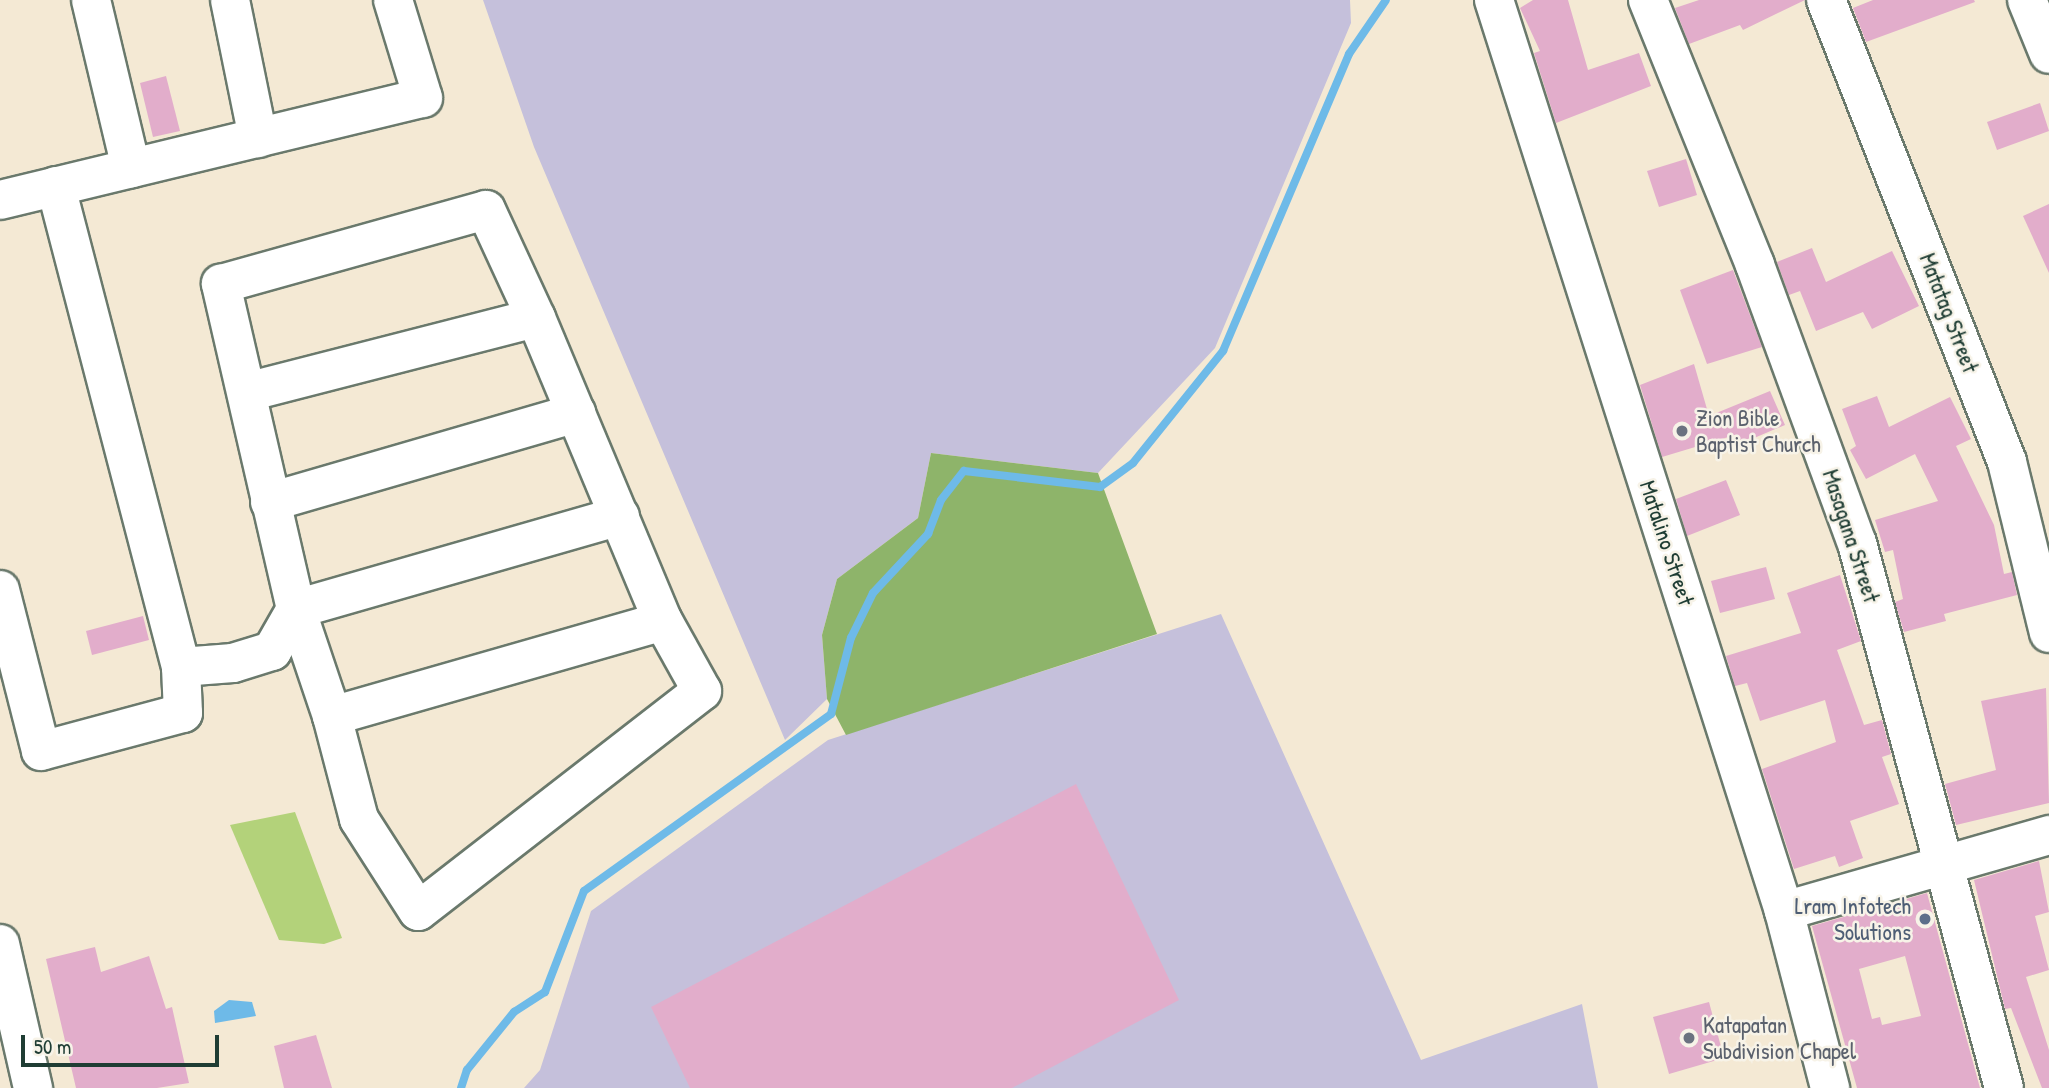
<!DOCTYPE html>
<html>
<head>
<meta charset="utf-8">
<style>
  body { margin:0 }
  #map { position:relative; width:2049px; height:1088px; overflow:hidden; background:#f4e9d4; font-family:"Patrick Hand",sans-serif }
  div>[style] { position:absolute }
  .industrial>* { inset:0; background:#c5c0db }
  .green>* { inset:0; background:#b3d27a }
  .forest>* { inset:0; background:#8eb46a }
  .water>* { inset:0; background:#6ebae8 }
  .stream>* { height:8px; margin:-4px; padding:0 4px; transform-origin:4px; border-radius:4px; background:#6ebae8 }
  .building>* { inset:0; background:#e2adcb }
  .roads { filter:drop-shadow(2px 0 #6a796c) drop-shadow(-2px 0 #6a796c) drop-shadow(0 2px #6a796c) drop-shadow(0 -2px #6a796c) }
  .minor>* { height:38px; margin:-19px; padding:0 19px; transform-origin:19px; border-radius:19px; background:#fff }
  .dots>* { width:19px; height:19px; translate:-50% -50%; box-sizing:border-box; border:4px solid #f7f3e8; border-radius:50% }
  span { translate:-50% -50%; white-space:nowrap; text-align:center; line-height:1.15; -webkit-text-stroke:5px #f7f3e8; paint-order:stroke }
  .street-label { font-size:23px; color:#1f3d34 }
  .worship-label { font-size:23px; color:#5b616d }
  .left { translate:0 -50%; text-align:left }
  .service-label { font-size:23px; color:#4e5e75 }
  .right { translate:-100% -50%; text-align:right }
  .scale { position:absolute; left:21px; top:1035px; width:198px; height:32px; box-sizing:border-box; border:4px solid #1f3d34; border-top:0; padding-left:9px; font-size:21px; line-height:24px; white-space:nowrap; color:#1f3d34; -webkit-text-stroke:5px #f7f3e8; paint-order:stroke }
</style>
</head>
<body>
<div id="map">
  <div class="industrial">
    <div style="clip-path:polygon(483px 0,1350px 0,1351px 23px,1215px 348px,1098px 473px,931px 453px,918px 518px,837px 579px,822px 635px,827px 699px,785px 740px,534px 147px)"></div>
    <div style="clip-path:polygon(1221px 614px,1421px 1060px,1582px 1004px,1598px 1088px,524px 1088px,540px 1070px,591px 911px,828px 740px)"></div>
  </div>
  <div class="green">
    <div style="clip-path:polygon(295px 812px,342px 938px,324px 944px,279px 940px,230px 825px)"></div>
  </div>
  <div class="forest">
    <div style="clip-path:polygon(931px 453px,1098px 473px,1157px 634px,846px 735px,827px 699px,822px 635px,837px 579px,918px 518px)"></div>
  </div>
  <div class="water">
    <div style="clip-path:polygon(229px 1000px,252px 1002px,256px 1016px,215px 1023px,214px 1011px)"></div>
  </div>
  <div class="stream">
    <div style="left:461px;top:1088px;width:19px;rotate:-72deg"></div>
    <div style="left:467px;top:1070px;width:75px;rotate:-51deg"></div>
    <div style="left:514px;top:1012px;width:37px;rotate:-33deg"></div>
    <div style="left:545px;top:992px;width:108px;rotate:-68.9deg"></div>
    <div style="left:584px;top:891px;width:304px;rotate:-35.6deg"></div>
    <div style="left:831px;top:714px;width:79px;rotate:-75.3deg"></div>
    <div style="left:851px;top:638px;width:50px;rotate:-63.9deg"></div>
    <div style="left:873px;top:593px;width:81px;rotate:-47deg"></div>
    <div style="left:928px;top:534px;width:36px;rotate:-69deg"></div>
    <div style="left:941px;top:500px;width:37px;rotate:-52deg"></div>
    <div style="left:964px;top:471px;width:137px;rotate:6.7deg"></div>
    <div style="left:1100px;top:487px;width:41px;rotate:-36deg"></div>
    <div style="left:1133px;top:463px;width:144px;rotate:-51.2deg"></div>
    <div style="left:1223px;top:351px;width:323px;rotate:-67deg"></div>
    <div style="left:1349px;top:54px;width:65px;rotate:-55.6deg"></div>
  </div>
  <div class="building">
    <div style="clip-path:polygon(1533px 0,1568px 0,1588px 70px,1639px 53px,1651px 86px,1556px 123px,1534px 53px,1540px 51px,1520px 8px)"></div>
    <div style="clip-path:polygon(1699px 0,1805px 0,1743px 30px,1740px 25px,1689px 44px,1675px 8px)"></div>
    <div style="clip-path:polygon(1873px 0,1974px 0,1975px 2px,1866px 42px,1853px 8px)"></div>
    <div style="clip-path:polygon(166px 76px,180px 131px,153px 137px,140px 83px)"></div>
    <div style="clip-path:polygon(2040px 103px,2049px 131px,1997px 150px,1987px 122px)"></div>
    <div style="clip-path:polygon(1686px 159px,1697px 195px,1659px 207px,1647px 171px)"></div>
    <div style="clip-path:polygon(2049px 204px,2049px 273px,2023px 216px)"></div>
    <div style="clip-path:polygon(1812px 248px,1826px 282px,1892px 251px,1919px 306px,1872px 329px,1863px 312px,1816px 331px,1800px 291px,1789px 295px,1777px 262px)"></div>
    <div style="clip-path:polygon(1733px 270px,1762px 347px,1707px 364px,1680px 290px)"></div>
    <div style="clip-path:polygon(1694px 364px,1709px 416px,1770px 391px,1785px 425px,1740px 444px,1735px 435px,1662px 457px,1640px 385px)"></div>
    <div style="clip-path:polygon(1877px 396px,1889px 427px,1950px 397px,1971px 439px,1956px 446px,1994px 525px,2004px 574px,2012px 572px,2017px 595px,1944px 614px,1946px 621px,1904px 632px,1895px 602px,1903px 599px,1893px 550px,1885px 552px,1875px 520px,1938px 501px,1915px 454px,1866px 479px,1850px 450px,1856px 446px,1842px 409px)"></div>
    <div style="clip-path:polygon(1726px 480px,1740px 515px,1687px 536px,1676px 499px)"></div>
    <div style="clip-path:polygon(1766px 567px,1775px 599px,1720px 613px,1711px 581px)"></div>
    <div style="clip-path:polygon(1840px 575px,1861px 641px,1837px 650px,1864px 725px,1882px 720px,1891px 754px,1882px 757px,1899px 804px,1850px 821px,1863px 858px,1839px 867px,1835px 856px,1794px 869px,1762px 769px,1836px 742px,1825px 700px,1760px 721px,1747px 683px,1735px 686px,1726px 656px,1801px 633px,1787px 593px)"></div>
    <div style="clip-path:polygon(143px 616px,149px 640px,92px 655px,86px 631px)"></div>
    <div style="clip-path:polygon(2046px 688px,2049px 803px,1956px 825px,1945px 784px,1996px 770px,1981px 701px)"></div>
    <div style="clip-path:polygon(1076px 784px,1179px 1000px,1012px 1088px,690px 1088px,651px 1007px)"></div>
    <div style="clip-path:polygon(2039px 861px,2049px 912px,2035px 916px,2049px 970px,2026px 977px,2049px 1050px,2049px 1088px,2042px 1088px,2011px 1008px,2005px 1009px,1974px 880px)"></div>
    <div style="clip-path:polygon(evenodd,1927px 893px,1980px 1088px,1857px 1088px,1812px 926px,1927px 893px,1905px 956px,1921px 1016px,1882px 1025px,1880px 1017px,1872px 1019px,1859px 969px,1905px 956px)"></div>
    <div style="clip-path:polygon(95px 947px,101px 972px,149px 956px,166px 1009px,172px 1007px,189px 1083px,157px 1088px,76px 1088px,46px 959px)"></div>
    <div style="clip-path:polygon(1709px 1002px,1724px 1058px,1669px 1074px,1653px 1017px)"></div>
    <div style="clip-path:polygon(316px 1035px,332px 1088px,284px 1088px,274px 1046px)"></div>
  </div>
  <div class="roads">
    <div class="minor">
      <div style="left:91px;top:0;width:173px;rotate:76.6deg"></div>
      <div style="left:230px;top:0;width:141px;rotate:78.5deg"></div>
      <div style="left:1494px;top:0;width:956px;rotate:72.34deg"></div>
      <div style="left:1784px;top:911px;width:183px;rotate:75.4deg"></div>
      <div style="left:1648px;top:0;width:286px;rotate:68deg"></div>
      <div style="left:1755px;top:265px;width:296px;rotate:69.9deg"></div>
      <div style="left:1857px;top:543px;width:564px;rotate:74.91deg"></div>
      <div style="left:1826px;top:0;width:496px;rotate:68.6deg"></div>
      <div style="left:2007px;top:462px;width:176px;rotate:76.2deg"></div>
      <div style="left:2027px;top:0;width:58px;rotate:67.8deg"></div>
      <div style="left:0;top:200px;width:435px;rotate:-13.6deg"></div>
      <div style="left:423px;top:98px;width:102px;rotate:-107deg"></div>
      <div style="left:486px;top:210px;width:119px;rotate:65.2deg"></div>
      <div style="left:536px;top:318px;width:329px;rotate:67.3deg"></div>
      <div style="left:663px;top:621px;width:80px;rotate:60.9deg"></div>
      <div style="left:702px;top:691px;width:359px;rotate:142.2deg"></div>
      <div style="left:418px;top:911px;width:109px;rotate:-122.7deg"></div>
      <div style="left:359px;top:819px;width:106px;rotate:-104.7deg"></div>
      <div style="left:332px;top:716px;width:113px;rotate:-108.6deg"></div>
      <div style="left:296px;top:609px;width:334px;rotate:-103deg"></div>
      <div style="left:221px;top:284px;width:275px;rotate:-15.6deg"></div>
      <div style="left:247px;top:392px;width:298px;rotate:-14.4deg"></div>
      <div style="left:270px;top:502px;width:319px;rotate:-16.2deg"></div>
      <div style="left:0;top:590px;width:166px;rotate:75.7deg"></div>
      <div style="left:41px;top:751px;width:147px;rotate:-15deg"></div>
      <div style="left:183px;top:713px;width:46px;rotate:-92.5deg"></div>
      <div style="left:181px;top:667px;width:497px;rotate:-104.6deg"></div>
      <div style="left:181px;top:667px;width:52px;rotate:-4.4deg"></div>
      <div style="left:233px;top:663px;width:41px;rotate:-17.1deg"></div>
      <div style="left:272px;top:651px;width:48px;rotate:-60.3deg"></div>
      <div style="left:296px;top:609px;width:337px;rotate:-16deg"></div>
      <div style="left:332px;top:716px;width:344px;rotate:-16deg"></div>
      <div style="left:1784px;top:911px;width:276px;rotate:-16deg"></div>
      <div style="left:0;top:944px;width:148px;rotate:77.1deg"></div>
    </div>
  </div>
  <div class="dots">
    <div style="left:1682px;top:431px;background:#6b7280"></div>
    <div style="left:1925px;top:919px;background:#5c6f8a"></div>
    <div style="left:1689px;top:1038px;background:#6b7280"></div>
  </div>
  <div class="street-label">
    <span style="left:1949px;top:313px;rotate:69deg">Matatag Street</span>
    <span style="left:1851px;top:536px;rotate:72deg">Masagana Street</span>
    <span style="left:1667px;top:543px;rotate:72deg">Matalino Street</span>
  </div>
  <div class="worship-label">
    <span class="left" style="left:1696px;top:431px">Zion Bible<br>Baptist Church</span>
    <span class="left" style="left:1703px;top:1038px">Katapatan<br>Subdivision Chapel</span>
  </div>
  <div class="service-label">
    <span class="right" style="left:1911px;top:919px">Lram Infotech<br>Solutions</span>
  </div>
  <div class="scale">50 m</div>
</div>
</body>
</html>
